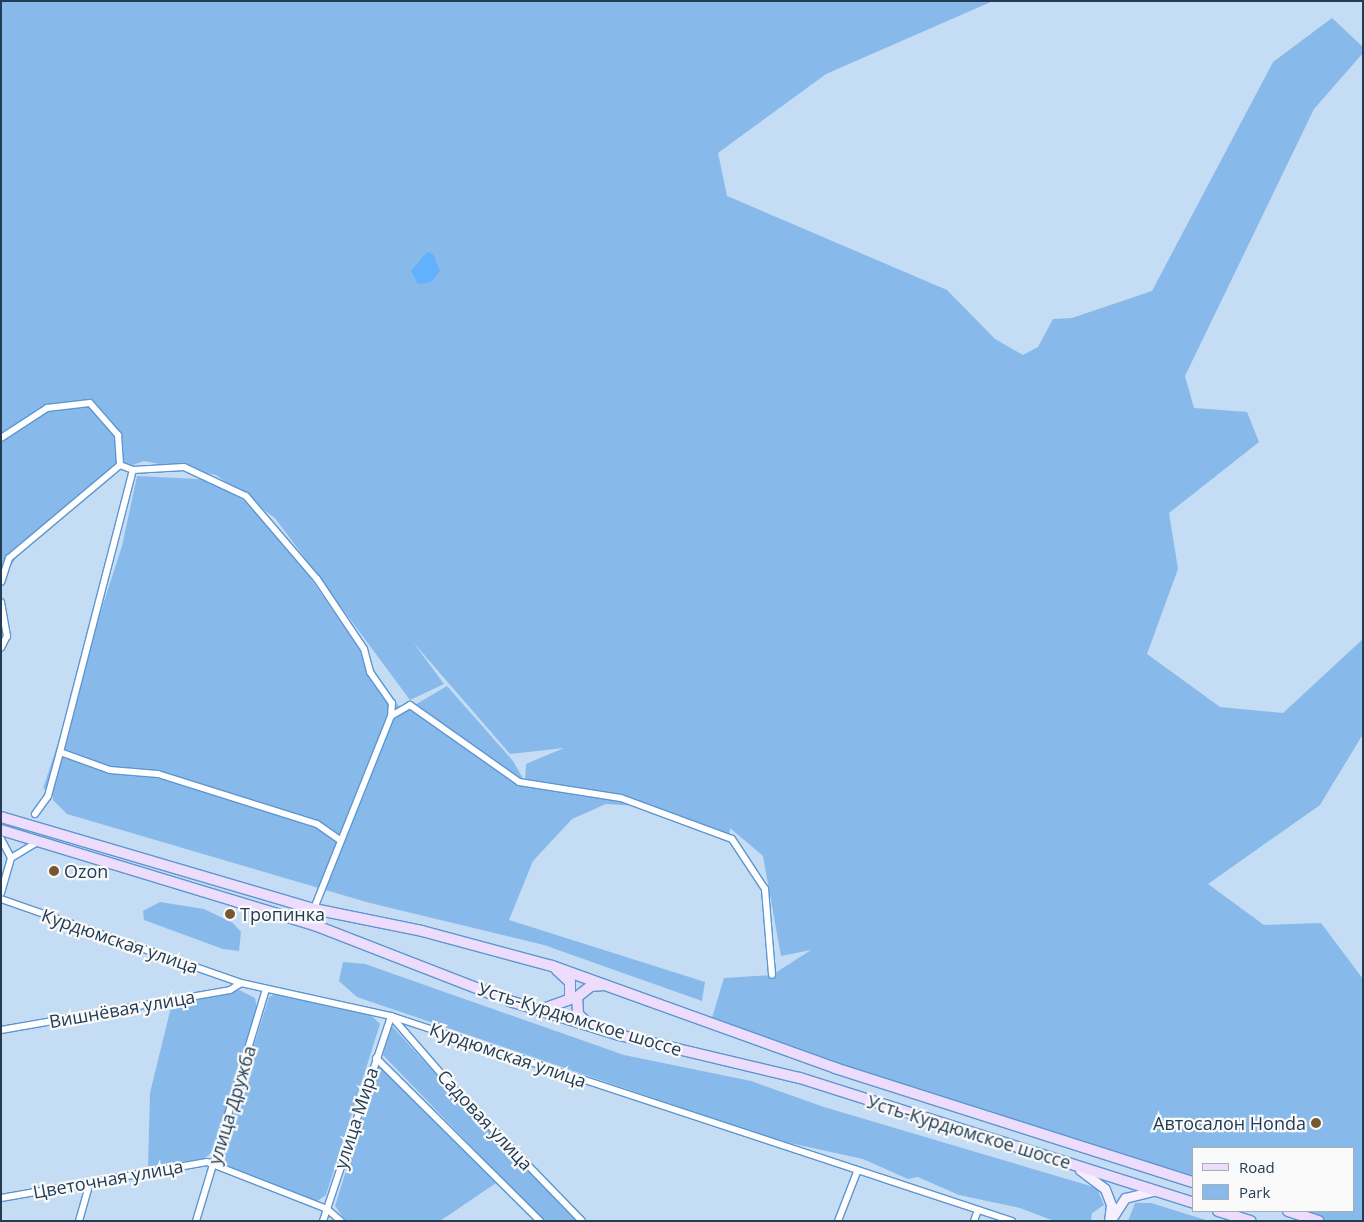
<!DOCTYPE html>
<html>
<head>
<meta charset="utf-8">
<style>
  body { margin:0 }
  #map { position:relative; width:1364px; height:1222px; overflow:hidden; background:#c4dcf4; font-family:"Open Sans",sans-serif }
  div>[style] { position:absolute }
  .green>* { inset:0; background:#88b9eb }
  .water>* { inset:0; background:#62b1fe }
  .roads { filter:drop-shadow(1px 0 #5c96d0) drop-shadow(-1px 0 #5c96d0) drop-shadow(0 1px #5c96d0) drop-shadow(0 -1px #5c96d0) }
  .street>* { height:6px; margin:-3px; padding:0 3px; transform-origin:3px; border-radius:3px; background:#fff }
  .secondary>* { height:9px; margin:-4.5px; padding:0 4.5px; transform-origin:4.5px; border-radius:4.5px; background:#f7eefe }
  .primary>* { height:10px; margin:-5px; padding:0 5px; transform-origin:5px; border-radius:5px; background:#eedcfd }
  .dots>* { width:14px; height:14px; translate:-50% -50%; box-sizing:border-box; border:2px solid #f9faf9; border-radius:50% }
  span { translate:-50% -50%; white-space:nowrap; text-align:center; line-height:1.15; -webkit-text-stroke:4.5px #f9faf9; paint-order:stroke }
  .poi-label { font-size:18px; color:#233c54 }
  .left { translate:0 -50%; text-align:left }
  .right { translate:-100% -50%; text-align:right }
  .street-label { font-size:18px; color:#233c54 }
  .frame { position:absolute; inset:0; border:2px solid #233c54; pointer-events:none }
  .legend { position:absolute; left:1192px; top:1147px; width:162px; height:65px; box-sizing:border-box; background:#f9faf9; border:1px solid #a3aeb7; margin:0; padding:6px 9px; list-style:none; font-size:15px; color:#233c54 }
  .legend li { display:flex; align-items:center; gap:10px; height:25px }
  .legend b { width:25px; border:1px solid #a3aeb7 }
</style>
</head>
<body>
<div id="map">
  <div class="green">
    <div style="clip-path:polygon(1px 1px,993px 1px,826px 74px,718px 153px,727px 196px,947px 290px,995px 339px,1023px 355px,1038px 347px,1053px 319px,1072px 318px,1152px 291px,1273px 62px,1332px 18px,1363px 47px,1363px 53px,1314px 109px,1185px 376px,1194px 408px,1247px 412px,1259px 442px,1169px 513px,1178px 569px,1147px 654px,1220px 707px,1283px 713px,1363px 639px,1363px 734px,1320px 805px,1208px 884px,1264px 925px,1321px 923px,1363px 979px,1363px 1221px,1318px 1221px,1287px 1211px,1353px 1211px,1353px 1148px,1193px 1148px,1193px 1181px,711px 1021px,724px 978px,772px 975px,811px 950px,781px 956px,763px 856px,730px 828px,729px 838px,640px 806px,606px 804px,572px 819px,533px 861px,509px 920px,705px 982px,702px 1001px,544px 945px,370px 903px,67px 814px,53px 800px,52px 787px,43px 789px,122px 546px,137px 476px,216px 480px,271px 521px,403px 712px,447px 686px,513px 761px,525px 782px,526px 764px,564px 748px,510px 754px,413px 642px,444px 684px,410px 700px,275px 518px,216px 475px,144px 461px,102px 476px,31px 535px,1px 581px)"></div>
    <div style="clip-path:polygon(160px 902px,204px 909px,233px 923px,241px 932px,239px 951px,223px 949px,144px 920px,143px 911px)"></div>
    <div style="clip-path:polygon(343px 962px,365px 964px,624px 1055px,751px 1081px,824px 1107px,1097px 1188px,1104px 1205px,1092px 1213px,1091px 1221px,1054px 1221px,1020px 1208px,959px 1195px,918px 1177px,908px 1179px,863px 1159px,776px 1140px,357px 997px,339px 981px)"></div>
    <div style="clip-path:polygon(239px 990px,255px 998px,258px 1014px,212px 1152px,205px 1158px,148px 1168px,150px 1093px,172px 1003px)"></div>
    <div style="clip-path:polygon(275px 994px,370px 1014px,380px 1024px,326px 1195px,316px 1202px,230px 1168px,220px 1153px,269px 997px)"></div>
    <div style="clip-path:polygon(392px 1026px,455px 1095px,578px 1221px,543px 1221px,383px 1055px)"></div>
    <div style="clip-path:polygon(379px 1065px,383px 1065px,499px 1181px,440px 1221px,346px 1221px,335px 1206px)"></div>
    <div style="clip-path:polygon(1135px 1203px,1151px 1203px,1209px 1221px,1128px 1221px)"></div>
  </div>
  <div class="water">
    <div style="clip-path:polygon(427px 252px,433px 254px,440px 271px,431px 282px,418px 284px,411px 271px)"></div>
  </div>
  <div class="roads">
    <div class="street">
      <div style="left:1px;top:438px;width:55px;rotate:-33.1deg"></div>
      <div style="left:47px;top:408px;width:43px;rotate:-6.6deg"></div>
      <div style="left:90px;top:403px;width:43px;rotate:48.8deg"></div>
      <div style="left:118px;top:435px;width:30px;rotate:86deg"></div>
      <div style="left:120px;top:465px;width:145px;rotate:140deg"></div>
      <div style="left:9px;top:558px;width:25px;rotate:108deg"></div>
      <div style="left:120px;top:465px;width:14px;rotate:21deg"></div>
      <div style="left:133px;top:470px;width:51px;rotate:-3.4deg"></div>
      <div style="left:184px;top:467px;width:68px;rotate:25.1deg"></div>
      <div style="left:246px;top:496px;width:109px;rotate:49.5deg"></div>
      <div style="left:317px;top:579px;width:84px;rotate:56.1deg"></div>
      <div style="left:364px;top:649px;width:24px;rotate:75deg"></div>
      <div style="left:370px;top:672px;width:38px;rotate:55deg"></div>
      <div style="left:392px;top:703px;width:13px;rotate:94deg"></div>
      <div style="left:391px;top:716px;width:208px;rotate:111.8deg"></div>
      <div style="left:1px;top:602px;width:35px;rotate:80deg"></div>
      <div style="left:7px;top:636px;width:13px;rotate:117deg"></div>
      <div style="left:391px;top:716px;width:22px;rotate:-30deg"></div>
      <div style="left:410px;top:705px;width:133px;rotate:35.2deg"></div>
      <div style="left:519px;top:782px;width:103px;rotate:8.9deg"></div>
      <div style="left:621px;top:798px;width:118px;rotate:20.3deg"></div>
      <div style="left:732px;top:839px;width:60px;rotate:56.6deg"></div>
      <div style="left:765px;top:889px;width:86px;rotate:85.3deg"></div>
      <div style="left:60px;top:752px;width:53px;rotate:19.8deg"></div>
      <div style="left:110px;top:770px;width:48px;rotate:4.8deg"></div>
      <div style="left:158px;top:774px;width:167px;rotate:17.5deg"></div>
      <div style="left:317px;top:824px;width:28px;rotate:35deg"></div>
      <div style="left:35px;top:814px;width:22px;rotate:-54deg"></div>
      <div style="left:48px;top:796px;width:46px;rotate:-74.7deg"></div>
      <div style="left:60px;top:752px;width:291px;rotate:-75.5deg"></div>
      <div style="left:1px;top:839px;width:21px;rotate:62deg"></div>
      <div style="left:1px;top:893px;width:36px;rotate:-74deg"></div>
      <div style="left:11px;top:858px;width:33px;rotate:-31deg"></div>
      <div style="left:1px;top:899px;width:254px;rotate:19.3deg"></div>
      <div style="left:241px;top:983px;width:154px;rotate:12.4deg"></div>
      <div style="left:391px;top:1016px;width:654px;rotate:18.27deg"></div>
      <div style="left:1px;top:1030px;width:232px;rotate:-9.9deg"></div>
      <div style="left:230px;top:990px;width:13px;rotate:-32deg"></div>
      <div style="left:376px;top:1058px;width:231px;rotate:44.8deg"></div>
      <div style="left:1px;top:1198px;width:209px;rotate:-9.9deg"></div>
      <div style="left:207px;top:1162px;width:129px;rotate:21.4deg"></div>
      <div style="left:327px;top:1209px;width:18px;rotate:41deg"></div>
      <div style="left:79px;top:1221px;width:41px;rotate:-74.2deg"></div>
      <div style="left:196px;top:1221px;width:242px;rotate:-73.2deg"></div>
      <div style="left:323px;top:1221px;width:216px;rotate:-71.6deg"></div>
      <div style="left:391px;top:1016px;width:102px;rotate:49deg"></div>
      <div style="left:458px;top:1093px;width:178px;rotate:45.9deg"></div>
      <div style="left:838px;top:1221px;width:53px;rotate:-68.8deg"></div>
      <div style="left:974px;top:1221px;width:12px;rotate:-70deg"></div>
    </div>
    <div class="secondary">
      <div style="left:1080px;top:1170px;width:31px;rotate:37deg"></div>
      <div style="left:1105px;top:1189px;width:17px;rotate:69deg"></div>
      <div style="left:1111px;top:1205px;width:16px;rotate:97deg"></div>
      <div style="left:1112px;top:1218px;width:24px;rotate:-57deg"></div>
      <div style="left:1125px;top:1198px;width:30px;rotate:-14deg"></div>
    </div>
    <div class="primary">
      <div style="left:1px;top:817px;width:326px;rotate:16.4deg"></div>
      <div style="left:314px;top:909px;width:110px;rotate:11.5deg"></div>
      <div style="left:422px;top:931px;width:135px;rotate:15.1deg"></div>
      <div style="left:552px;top:966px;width:301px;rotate:19.8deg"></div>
      <div style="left:835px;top:1068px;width:376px;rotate:17.7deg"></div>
      <div style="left:1px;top:830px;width:327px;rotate:16.9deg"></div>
      <div style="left:314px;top:925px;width:213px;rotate:21.2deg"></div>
      <div style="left:513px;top:1002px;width:111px;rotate:17.3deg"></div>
      <div style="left:619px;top:1035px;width:186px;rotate:13.4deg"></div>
      <div style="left:800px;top:1078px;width:412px;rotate:17.6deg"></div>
      <div style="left:543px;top:1009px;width:29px;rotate:-20deg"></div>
      <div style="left:570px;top:999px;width:17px;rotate:-90deg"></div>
      <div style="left:570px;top:982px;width:18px;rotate:-137deg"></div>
      <div style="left:587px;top:1023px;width:13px;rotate:-135deg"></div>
      <div style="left:578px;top:1014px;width:17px;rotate:-93deg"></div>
      <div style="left:577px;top:997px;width:18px;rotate:-38deg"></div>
      <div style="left:591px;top:986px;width:13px;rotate:-4deg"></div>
      <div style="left:1218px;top:1211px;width:34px;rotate:17deg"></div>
      <div style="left:1288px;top:1211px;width:32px;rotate:18deg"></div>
    </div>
  </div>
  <div class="dots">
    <div style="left:54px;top:871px;background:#78562e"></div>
    <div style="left:230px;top:914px;background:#78562e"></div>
    <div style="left:1316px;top:1123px;background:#78562e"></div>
  </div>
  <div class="poi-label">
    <span class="left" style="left:64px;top:871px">Ozon</span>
    <span class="left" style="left:240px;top:914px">Тропинка</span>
    <span class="right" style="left:1306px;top:1123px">Автосалон Honda</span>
  </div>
  <div class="street-label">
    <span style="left:120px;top:941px;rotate:19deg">Курдюмская улица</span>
    <span style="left:122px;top:1009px;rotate:-10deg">Вишнёвая улица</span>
    <span style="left:580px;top:1019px;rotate:17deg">Усть-Курдюмское шоссе</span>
    <span style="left:508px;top:1055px;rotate:19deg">Курдюмская улица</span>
    <span style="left:232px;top:1105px;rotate:-73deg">улица Дружба</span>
    <span style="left:356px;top:1118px;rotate:-72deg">улица Мира</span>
    <span style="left:485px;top:1120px;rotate:47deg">Садовая улица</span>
    <span style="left:969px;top:1132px;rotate:17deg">Усть-Курдюмское шоссе</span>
    <span style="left:108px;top:1179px;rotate:-10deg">Цветочная улица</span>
  </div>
  <div class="frame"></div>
  <ul class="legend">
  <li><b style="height:6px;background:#eedcfd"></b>Road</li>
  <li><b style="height:14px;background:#88b9eb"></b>Park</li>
  </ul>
</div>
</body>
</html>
